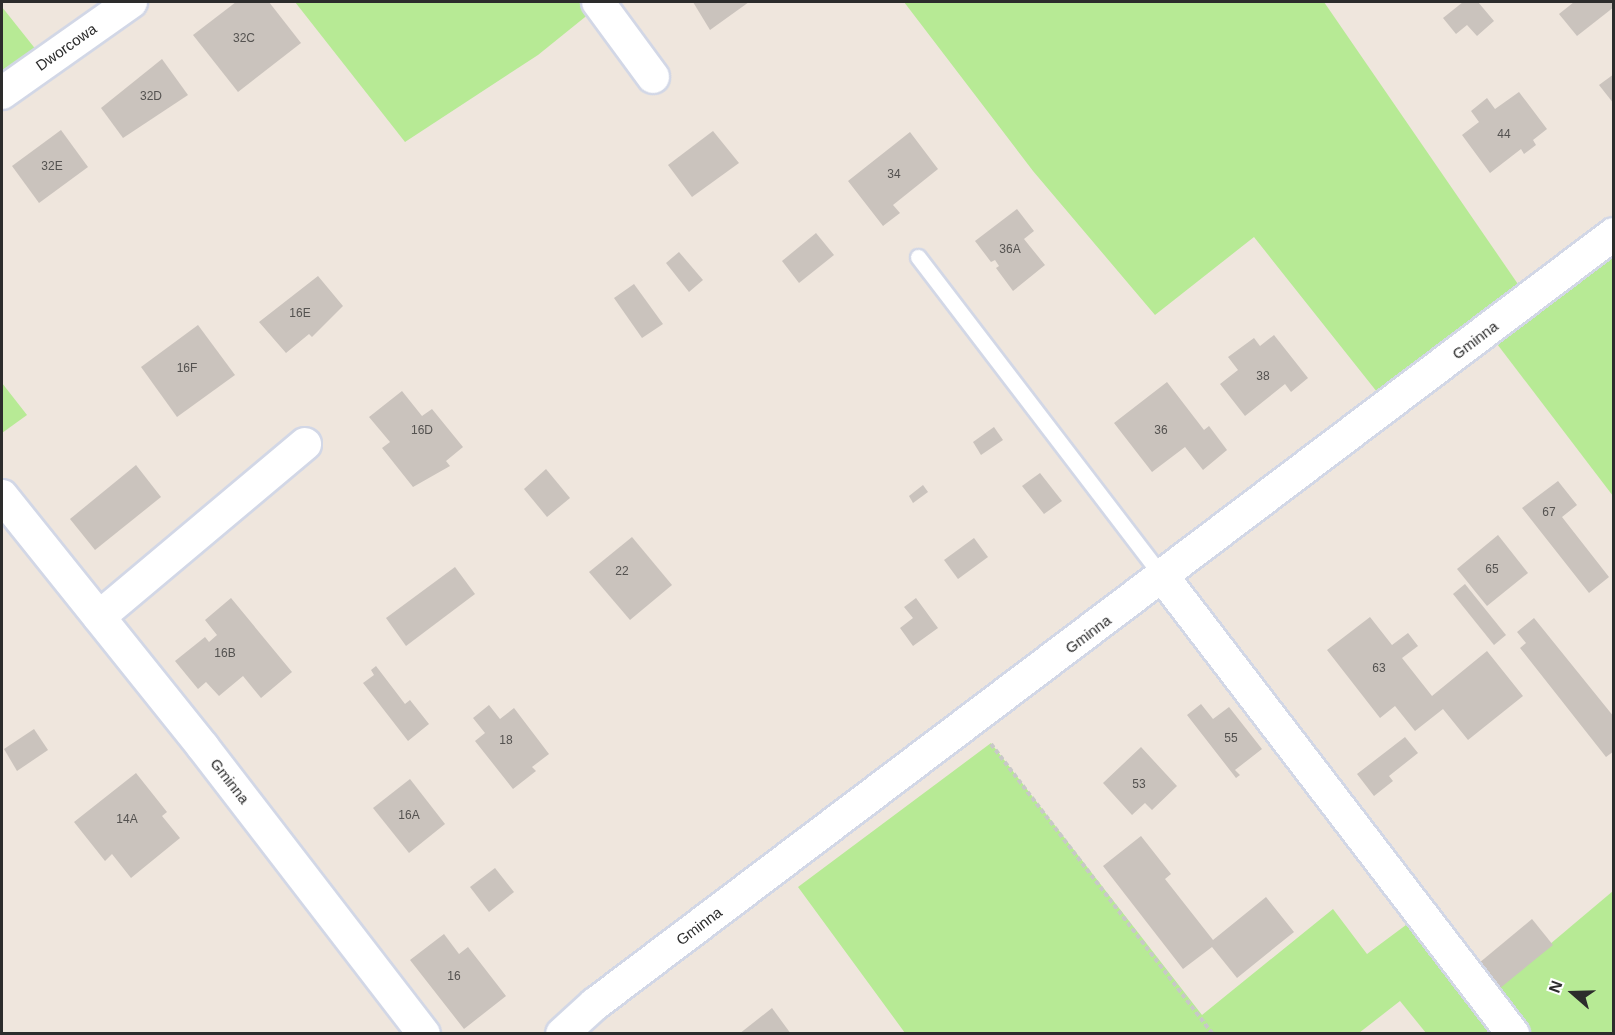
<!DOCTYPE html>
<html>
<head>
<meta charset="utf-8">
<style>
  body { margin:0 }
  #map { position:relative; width:1615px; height:1035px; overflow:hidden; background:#efe6dd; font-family:Helvetica,sans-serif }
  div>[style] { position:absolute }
  .green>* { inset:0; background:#b7ea95 }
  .building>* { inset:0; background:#cac3bd }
  .path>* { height:4px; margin-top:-2px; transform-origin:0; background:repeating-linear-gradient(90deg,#c8c8c8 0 4.5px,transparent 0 7.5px) }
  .roads { filter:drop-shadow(2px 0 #d2d7e6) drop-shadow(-2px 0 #d2d7e6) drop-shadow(0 2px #d2d7e6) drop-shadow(0 -2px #d2d7e6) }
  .service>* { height:15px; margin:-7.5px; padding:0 7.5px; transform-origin:7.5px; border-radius:7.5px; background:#fff }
  .minor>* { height:32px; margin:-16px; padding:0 16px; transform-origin:16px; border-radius:16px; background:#fff }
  span { translate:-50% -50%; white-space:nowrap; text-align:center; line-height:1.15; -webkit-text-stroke:5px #fff; paint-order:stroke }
  .number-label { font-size:12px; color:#545250 }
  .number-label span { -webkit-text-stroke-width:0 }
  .street-label { font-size:15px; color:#2c2c2c }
  .frame { position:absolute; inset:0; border:3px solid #2c2c2c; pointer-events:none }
  .north { position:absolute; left:1543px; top:963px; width:60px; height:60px; -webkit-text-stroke:4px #fff; paint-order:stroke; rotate:290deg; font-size:16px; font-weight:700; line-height:24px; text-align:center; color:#2c2c2c }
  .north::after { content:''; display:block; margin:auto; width:21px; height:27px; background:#2c2c2c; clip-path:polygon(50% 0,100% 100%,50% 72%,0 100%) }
</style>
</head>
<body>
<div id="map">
  <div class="green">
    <div style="clip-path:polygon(295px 2px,588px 2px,595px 9px,538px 55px,405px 142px)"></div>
    <div style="clip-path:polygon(904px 2px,1324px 2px,1522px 290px,1381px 397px,1254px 237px,1155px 315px,1033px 171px)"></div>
    <div style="clip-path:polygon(2px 7px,41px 56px,2px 83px)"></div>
    <div style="clip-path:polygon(1613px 245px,1613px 496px,1494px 340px)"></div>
    <div style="clip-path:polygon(2px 383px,27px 415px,2px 433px)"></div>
    <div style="clip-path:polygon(991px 743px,1202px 1015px,1333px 909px,1367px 954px,1414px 919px,1504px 1033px,1426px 1033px,1400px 1001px,1359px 1033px,905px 1033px,798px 887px)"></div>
    <div style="clip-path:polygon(1613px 891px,1613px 1033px,1523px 1033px,1492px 993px)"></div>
  </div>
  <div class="building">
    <div style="clip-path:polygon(236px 2px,269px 2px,301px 43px,238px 92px,193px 35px)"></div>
    <div style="clip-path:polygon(693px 2px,749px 2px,710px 30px)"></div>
    <div style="clip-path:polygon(1463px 2px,1478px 2px,1494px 21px,1477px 36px,1467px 25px,1456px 34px,1443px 18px)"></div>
    <div style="clip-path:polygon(1574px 2px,1614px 2px,1614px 7px,1577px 36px,1559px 14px)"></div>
    <div style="clip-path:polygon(162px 59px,188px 95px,123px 138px,101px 108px)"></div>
    <div style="clip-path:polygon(1614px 74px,1614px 104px,1599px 85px)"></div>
    <div style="clip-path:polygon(1519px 92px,1547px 129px,1533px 140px,1536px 145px,1524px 154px,1521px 149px,1490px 173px,1462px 135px,1479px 122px,1471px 111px,1487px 98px,1495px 109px)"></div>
    <div style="clip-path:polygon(61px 130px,88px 167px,39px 203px,12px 166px)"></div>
    <div style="clip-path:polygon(713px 131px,739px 163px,692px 197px,668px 165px)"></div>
    <div style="clip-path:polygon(910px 132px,938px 169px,893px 205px,900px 213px,883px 226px,848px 181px)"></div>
    <div style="clip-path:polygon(1017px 209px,1034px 231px,1024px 239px,1045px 265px,1013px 291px,996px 268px,999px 266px,995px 260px,991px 262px,975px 241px)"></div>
    <div style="clip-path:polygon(816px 233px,834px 255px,799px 283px,782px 261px)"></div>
    <div style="clip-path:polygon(679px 252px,703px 280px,689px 292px,666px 263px)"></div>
    <div style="clip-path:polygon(318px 276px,343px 306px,312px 337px,309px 334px,286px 353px,259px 322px)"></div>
    <div style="clip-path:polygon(634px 284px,663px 324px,642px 338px,614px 298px)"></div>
    <div style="clip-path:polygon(198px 325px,235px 375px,177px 417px,141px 367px)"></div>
    <div style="clip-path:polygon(1274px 335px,1308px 378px,1291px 392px,1285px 384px,1245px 416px,1220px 384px,1238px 370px,1228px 357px,1254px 338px,1260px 346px)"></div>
    <div style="clip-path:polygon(1167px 382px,1204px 430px,1209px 426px,1227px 450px,1203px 470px,1185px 447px,1152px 472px,1114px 423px)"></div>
    <div style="clip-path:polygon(402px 391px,422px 416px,432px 409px,463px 447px,446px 461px,450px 466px,413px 487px,382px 448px,390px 442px,369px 417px)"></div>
    <div style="clip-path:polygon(994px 427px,1003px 440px,981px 455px,973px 442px)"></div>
    <div style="clip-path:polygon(136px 465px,161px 497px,95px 550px,70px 519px)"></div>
    <div style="clip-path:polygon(546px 469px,570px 498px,547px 517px,524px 489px)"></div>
    <div style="clip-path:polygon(1040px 473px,1062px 501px,1044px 514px,1022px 486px)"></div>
    <div style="clip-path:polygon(1558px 481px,1577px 505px,1562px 517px,1609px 577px,1589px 593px,1522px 508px)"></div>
    <div style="clip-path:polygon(923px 485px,928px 492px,913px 503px,909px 496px)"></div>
    <div style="clip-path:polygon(1498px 535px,1528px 573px,1487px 606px,1457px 569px)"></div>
    <div style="clip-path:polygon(632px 537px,672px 585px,630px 620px,589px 572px)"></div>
    <div style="clip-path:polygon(974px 538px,988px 557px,958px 579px,944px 560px)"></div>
    <div style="clip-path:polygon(455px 567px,475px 594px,406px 646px,386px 618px)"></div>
    <div style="clip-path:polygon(1465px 584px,1506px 635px,1494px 645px,1453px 594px)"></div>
    <div style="clip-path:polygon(231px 598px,292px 672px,261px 698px,243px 676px,219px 696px,206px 682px,198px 689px,175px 661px,205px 637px,209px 642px,217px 635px,205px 620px)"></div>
    <div style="clip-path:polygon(916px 598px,938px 628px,913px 646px,900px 628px,913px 618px,904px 607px)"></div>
    <div style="clip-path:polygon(1370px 617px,1392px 645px,1408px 633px,1418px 646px,1402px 658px,1432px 696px,1487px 651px,1523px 696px,1468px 740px,1443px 709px,1415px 731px,1395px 706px,1380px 718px,1327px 650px)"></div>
    <div style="clip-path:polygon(1534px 618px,1614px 717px,1614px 751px,1606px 757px,1520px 648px,1526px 643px,1517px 632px)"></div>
    <div style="clip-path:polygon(376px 666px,405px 704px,410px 700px,429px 724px,408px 741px,363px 683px,374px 675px,371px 670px)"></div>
    <div style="clip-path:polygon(1201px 704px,1213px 719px,1229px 707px,1262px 749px,1235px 770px,1240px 775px,1236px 778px,1187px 715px)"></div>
    <div style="clip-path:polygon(489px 705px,500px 719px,514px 708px,549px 754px,532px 767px,536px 771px,513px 789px,475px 741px,485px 733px,473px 718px)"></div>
    <div style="clip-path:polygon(34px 729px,48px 750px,17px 771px,4px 749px)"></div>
    <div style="clip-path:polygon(1405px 737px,1418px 753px,1389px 776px,1393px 781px,1374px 796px,1357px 774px)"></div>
    <div style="clip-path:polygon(1141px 747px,1177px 786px,1152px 810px,1145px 803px,1132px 815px,1103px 783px)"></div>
    <div style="clip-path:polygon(136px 773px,167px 812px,162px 816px,180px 838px,131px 878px,112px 854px,105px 861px,74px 822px)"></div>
    <div style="clip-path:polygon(410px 779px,445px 824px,409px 853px,373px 808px)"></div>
    <div style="clip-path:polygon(1141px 836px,1171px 874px,1165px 879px,1213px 940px,1266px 897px,1294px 932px,1237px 978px,1212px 947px,1183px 969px,1103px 866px)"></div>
    <div style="clip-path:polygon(495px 868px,514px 892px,489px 912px,470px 887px)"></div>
    <div style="clip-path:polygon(1532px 919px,1553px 945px,1494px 993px,1473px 968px)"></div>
    <div style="clip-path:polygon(444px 934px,459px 954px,468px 947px,506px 996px,464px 1029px,410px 960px)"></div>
    <div style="clip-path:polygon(772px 1008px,791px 1034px,739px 1034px)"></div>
  </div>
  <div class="path">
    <div style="left:991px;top:744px;width:365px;rotate:52.6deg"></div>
  </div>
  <div class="roads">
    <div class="service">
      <div style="left:918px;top:257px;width:403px;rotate:52.6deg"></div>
    </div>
    <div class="minor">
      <div style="left:598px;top:2px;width:93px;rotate:53.7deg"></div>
      <div style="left:2px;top:93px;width:158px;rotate:-35.2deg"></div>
      <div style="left:2px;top:496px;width:322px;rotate:51.3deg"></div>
      <div style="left:203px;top:747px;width:362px;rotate:52.4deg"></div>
      <div style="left:1163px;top:577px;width:576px;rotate:52.55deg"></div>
      <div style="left:99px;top:617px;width:269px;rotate:-40deg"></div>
      <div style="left:562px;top:1034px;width:45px;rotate:-42.3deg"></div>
      <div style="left:595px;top:1004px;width:1277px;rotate:-37.08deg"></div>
    </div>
  </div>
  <div class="number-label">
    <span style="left:244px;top:39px">32C</span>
    <span style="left:151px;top:97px">32D</span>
    <span style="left:1504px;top:135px">44</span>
    <span style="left:52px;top:167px">32E</span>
    <span style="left:894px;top:175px">34</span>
    <span style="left:1010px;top:250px">36A</span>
    <span style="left:300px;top:314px">16E</span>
    <span style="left:187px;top:369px">16F</span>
    <span style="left:1263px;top:377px">38</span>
    <span style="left:422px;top:431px">16D</span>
    <span style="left:1161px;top:431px">36</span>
    <span style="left:1549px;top:513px">67</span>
    <span style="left:1492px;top:570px">65</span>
    <span style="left:622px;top:572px">22</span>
    <span style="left:225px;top:654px">16B</span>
    <span style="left:1379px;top:669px">63</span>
    <span style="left:1231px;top:739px">55</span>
    <span style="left:506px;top:741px">18</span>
    <span style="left:1139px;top:785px">53</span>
    <span style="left:409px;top:816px">16A</span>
    <span style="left:127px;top:820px">14A</span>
    <span style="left:454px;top:977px">16</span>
  </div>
  <div class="street-label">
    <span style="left:66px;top:47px;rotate:-35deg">Dworcowa</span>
    <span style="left:1475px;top:340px;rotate:-37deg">Gminna</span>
    <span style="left:1088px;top:634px;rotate:-37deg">Gminna</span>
    <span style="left:230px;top:781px;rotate:52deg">Gminna</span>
    <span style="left:699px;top:926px;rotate:-37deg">Gminna</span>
  </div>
  <div class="frame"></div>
  <div class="north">N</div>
</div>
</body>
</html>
